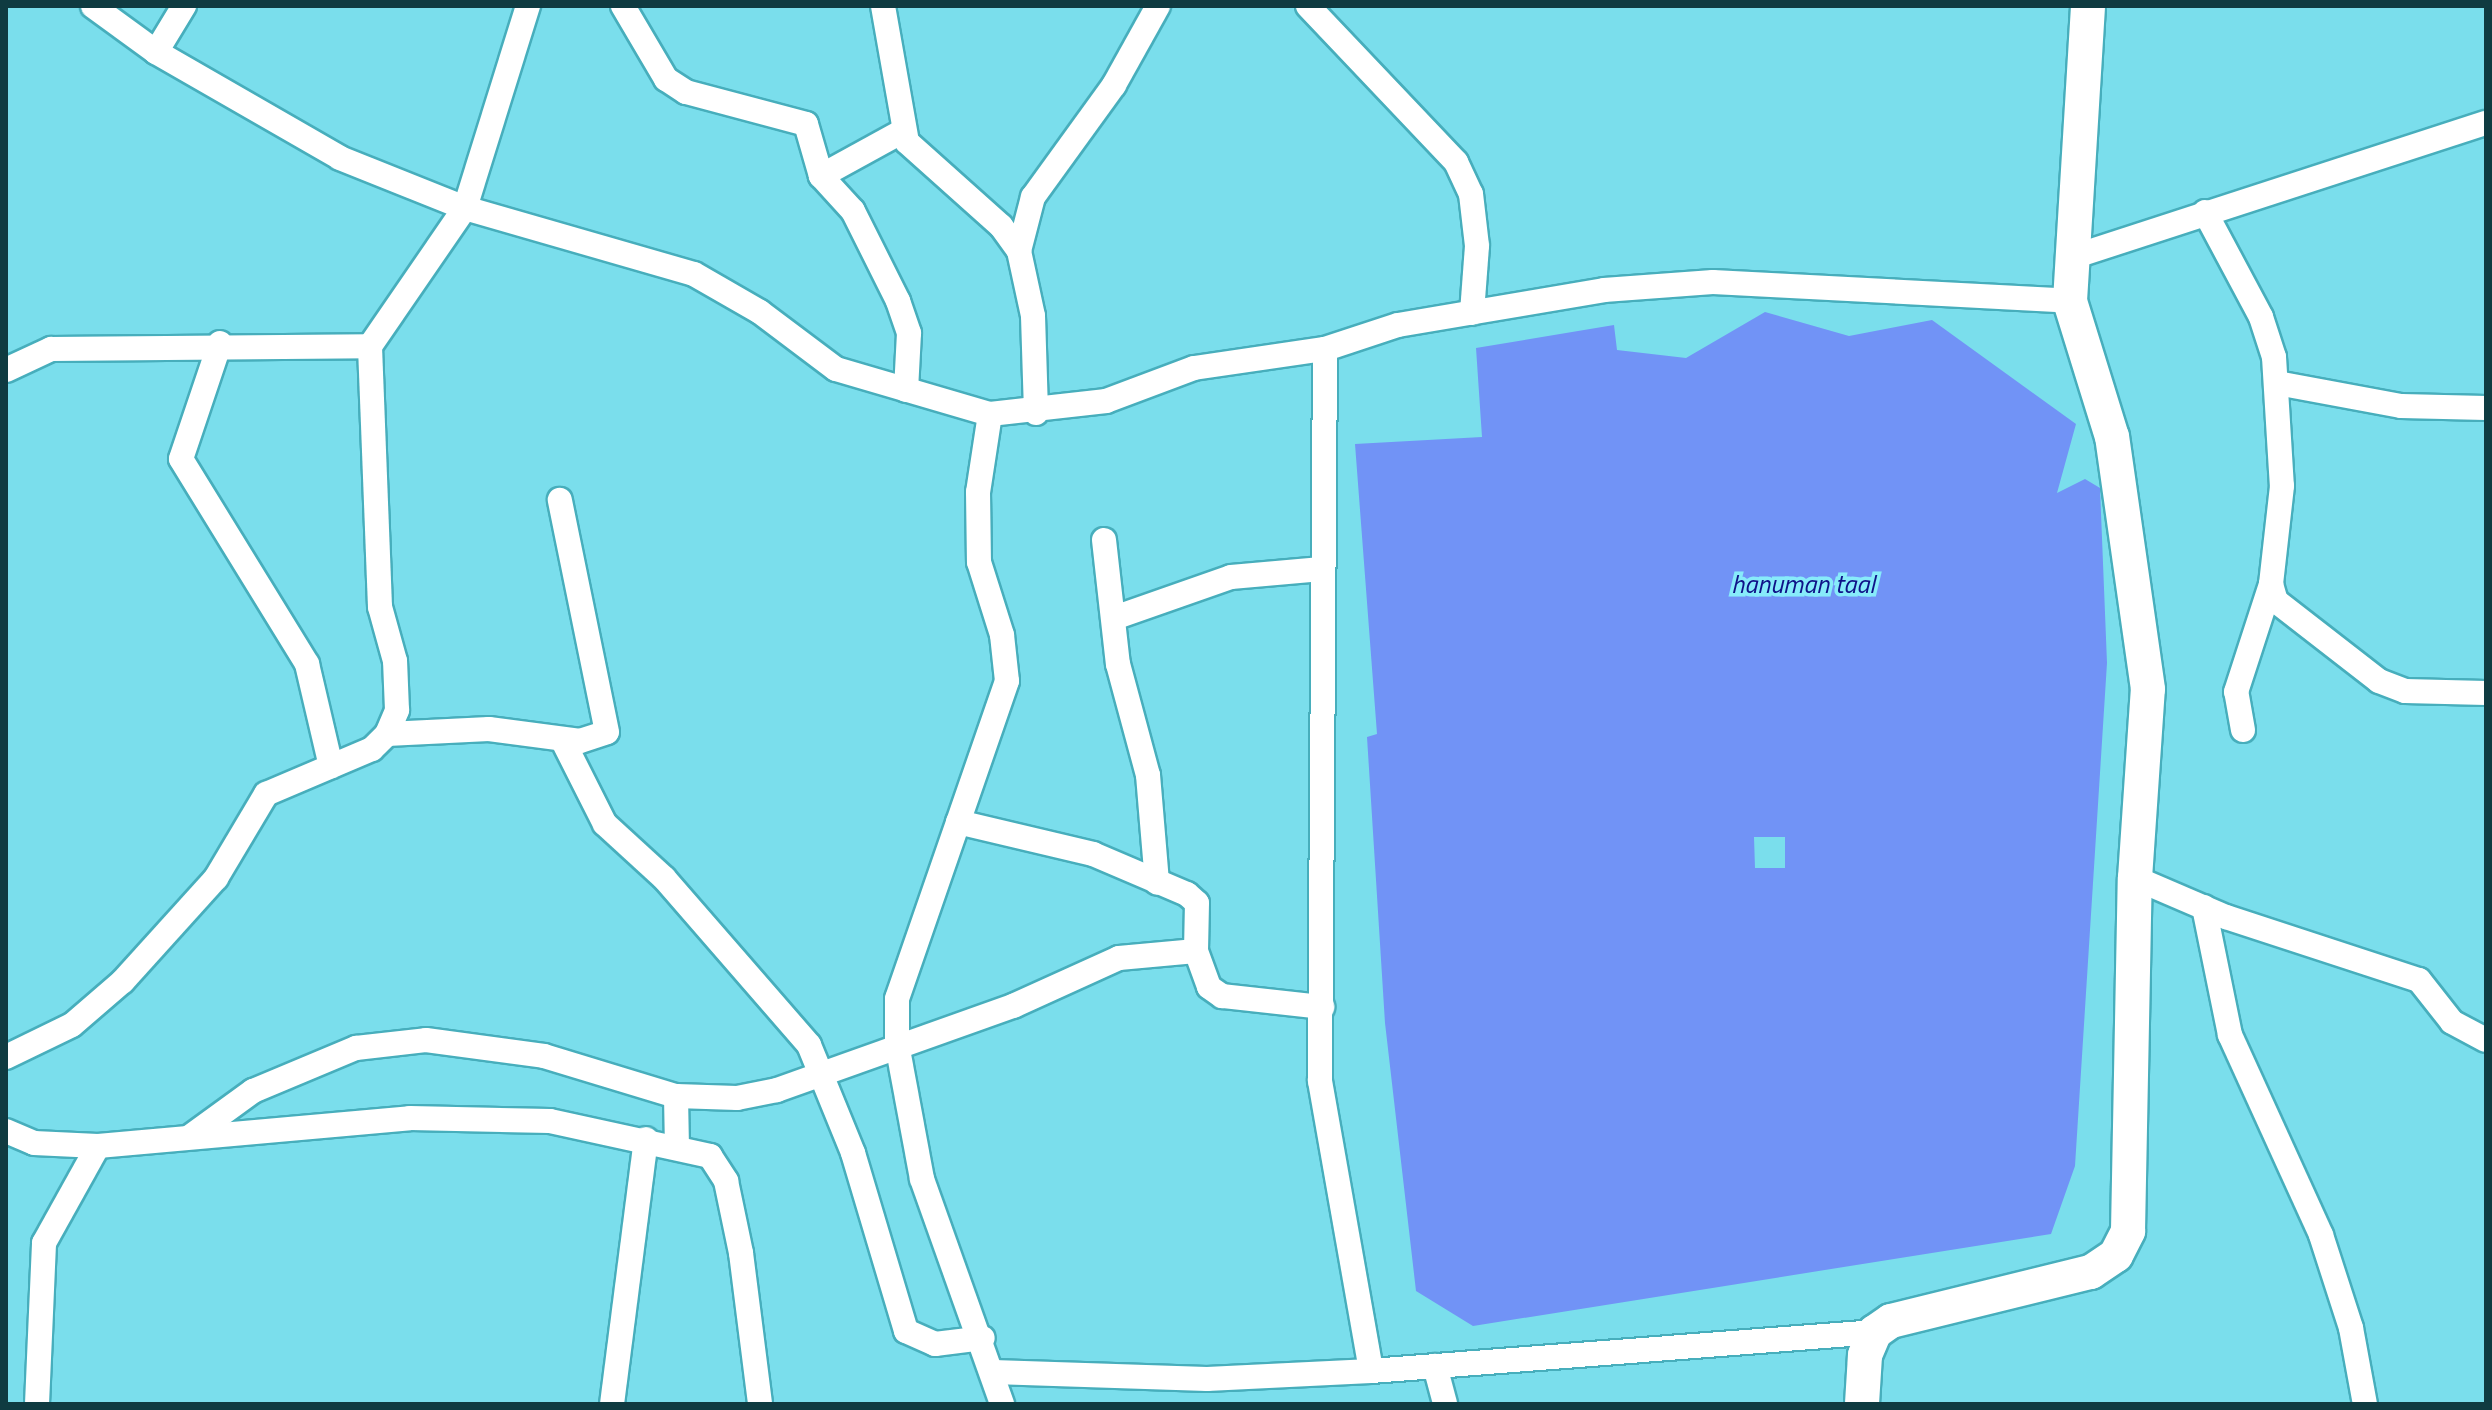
<!DOCTYPE html>
<html>
<head>
<meta charset="utf-8">
<style>
  body { margin:0 }
  #map { position:relative; width:2492px; height:1410px; overflow:hidden; background:#7adeec; font-family:"Titillium Web",sans-serif }
  div>[style] { position:absolute }
  .water>* { inset:0; background:#7193f6 }
  .roads { filter:drop-shadow(2px 0 #47aebc) drop-shadow(-2px 0 #47aebc) drop-shadow(0 2px #47aebc) drop-shadow(0 -2px #47aebc) }
  .street>* { height:24px; margin:-12px; padding:0 12px; transform-origin:12px; border-radius:12px; background:#fff }
  .secondary>* { height:34px; margin:-17px; padding:0 17px; transform-origin:17px; border-radius:17px; background:#fff }
  span { translate:-50% -50%; white-space:nowrap; text-align:center; line-height:1.15; -webkit-text-stroke:7px #87ebfa; paint-order:stroke }
  .water-label { font-size:26px; color:#0f1287; font-style:italic }
  .frame { position:absolute; inset:0; border:8px solid #0f3b41; pointer-events:none }
</style>
</head>
<body>
<div id="map">
  <div class="water">
    <div style="clip-path:polygon(evenodd,1765px 312px,1849px 336px,1932px 320px,2076px 424px,2057px 493px,2085px 479px,2100px 488px,2107px 663px,2075px 1166px,2051px 1234px,1473px 1326px,1416px 1291px,1385px 1023px,1367px 737px,1377px 734px,1355px 444px,1482px 437px,1476px 348px,1614px 325px,1617px 350px,1686px 358px,1765px 312px,1785px 837px,1785px 868px,1755px 868px,1754px 837px,1785px 837px)"></div>
  </div>
  <div class="roads">
    <div class="street">
      <div style="left:93px;top:6px;width:78px;rotate:36.1deg"></div>
      <div style="left:156px;top:52px;width:212px;rotate:29.9deg"></div>
      <div style="left:340px;top:158px;width:135px;rotate:21.8deg"></div>
      <div style="left:465px;top:208px;width:238px;rotate:16.1deg"></div>
      <div style="left:694px;top:274px;width:76px;rotate:29.9deg"></div>
      <div style="left:760px;top:312px;width:95px;rotate:36.9deg"></div>
      <div style="left:836px;top:369px;width:160px;rotate:16.3deg"></div>
      <div style="left:990px;top:414px;width:117px;rotate:-6.4deg"></div>
      <div style="left:1106px;top:401px;width:94px;rotate:-20.6deg"></div>
      <div style="left:1194px;top:368px;width:132px;rotate:-8.3deg"></div>
      <div style="left:1325px;top:349px;width:77px;rotate:-18.2deg"></div>
      <div style="left:1398px;top:325px;width:209px;rotate:-9.6deg"></div>
      <div style="left:1604px;top:290px;width:109px;rotate:-4.2deg"></div>
      <div style="left:1713px;top:282px;width:358px;rotate:3deg"></div>
      <div style="left:623px;top:6px;width:85px;rotate:59.5deg"></div>
      <div style="left:666px;top:79px;width:24px;rotate:33deg"></div>
      <div style="left:686px;top:92px;width:124px;rotate:14.9deg"></div>
      <div style="left:806px;top:124px;width:54px;rotate:73.9deg"></div>
      <div style="left:821px;top:176px;width:47px;rotate:47.6deg"></div>
      <div style="left:853px;top:211px;width:101px;rotate:63.4deg"></div>
      <div style="left:898px;top:301px;width:34px;rotate:71deg"></div>
      <div style="left:909px;top:333px;width:57px;rotate:93deg"></div>
      <div style="left:883px;top:6px;width:138px;rotate:80deg"></div>
      <div style="left:907px;top:142px;width:126px;rotate:41.8deg"></div>
      <div style="left:1001px;top:226px;width:31px;rotate:54deg"></div>
      <div style="left:1019px;top:251px;width:66px;rotate:77.8deg"></div>
      <div style="left:1033px;top:316px;width:97px;rotate:88.2deg"></div>
      <div style="left:1308px;top:6px;width:215px;rotate:46.5deg"></div>
      <div style="left:1456px;top:162px;width:35px;rotate:65deg"></div>
      <div style="left:1471px;top:194px;width:52px;rotate:83.4deg"></div>
      <div style="left:1477px;top:246px;width:67px;rotate:94.3deg"></div>
      <div style="left:156px;top:52px;width:54px;rotate:-58.7deg"></div>
      <div style="left:821px;top:176px;width:94px;rotate:-28.8deg"></div>
      <div style="left:2205px;top:212px;width:119px;rotate:61.9deg"></div>
      <div style="left:2261px;top:317px;width:42px;rotate:72deg"></div>
      <div style="left:2274px;top:357px;width:129px;rotate:86.5deg"></div>
      <div style="left:2282px;top:486px;width:99px;rotate:96.4deg"></div>
      <div style="left:2271px;top:584px;width:18px;rotate:74deg"></div>
      <div style="left:2276px;top:601px;width:130px;rotate:37.8deg"></div>
      <div style="left:2379px;top:681px;width:28px;rotate:21deg"></div>
      <div style="left:2405px;top:691px;width:81px;rotate:1.4deg"></div>
      <div style="left:1019px;top:251px;width:56px;rotate:-75.5deg"></div>
      <div style="left:1033px;top:197px;width:138px;rotate:-54.1deg"></div>
      <div style="left:1114px;top:85px;width:90px;rotate:-60.9deg"></div>
      <div style="left:2070px;top:258px;width:437px;rotate:-18deg"></div>
      <div style="left:220px;top:343px;width:122px;rotate:108.6deg"></div>
      <div style="left:181px;top:459px;width:241px;rotate:58.4deg"></div>
      <div style="left:307px;top:664px;width:105px;rotate:76.8deg"></div>
      <div style="left:1325px;top:349px;width:732px;rotate:90.39deg"></div>
      <div style="left:1320px;top:1081px;width:294px;rotate:80deg"></div>
      <div style="left:1371px;top:1371px;width:506px;rotate:-4.42deg"></div>
      <div style="left:6px;top:370px;width:50px;rotate:-25deg"></div>
      <div style="left:51px;top:349px;width:319px;rotate:-0.5deg"></div>
      <div style="left:2277px;top:383px;width:126px;rotate:10.5deg"></div>
      <div style="left:2401px;top:406px;width:85px;rotate:1.3deg"></div>
      <div style="left:990px;top:414px;width:79px;rotate:98.7deg"></div>
      <div style="left:978px;top:492px;width:70px;rotate:89.2deg"></div>
      <div style="left:979px;top:562px;width:77px;rotate:72.5deg"></div>
      <div style="left:1002px;top:635px;width:46px;rotate:83.8deg"></div>
      <div style="left:1007px;top:681px;width:336px;rotate:109.1deg"></div>
      <div style="left:897px;top:999px;width:45px;rotate:90deg"></div>
      <div style="left:897px;top:1044px;width:137px;rotate:79.5deg"></div>
      <div style="left:922px;top:1179px;width:239px;rotate:70.4deg"></div>
      <div style="left:1104px;top:540px;width:125px;rotate:83.6deg"></div>
      <div style="left:1118px;top:664px;width:115px;rotate:74.9deg"></div>
      <div style="left:1148px;top:775px;width:108px;rotate:85.2deg"></div>
      <div style="left:1114px;top:618px;width:124px;rotate:-19.3deg"></div>
      <div style="left:1231px;top:577px;width:91px;rotate:-5deg"></div>
      <div style="left:2243px;top:730px;width:39px;rotate:-100deg"></div>
      <div style="left:2236px;top:692px;width:114px;rotate:-72deg"></div>
      <div style="left:387px;top:734px;width:102px;rotate:-2.8deg"></div>
      <div style="left:489px;top:729px;width:92px;rotate:7.5deg"></div>
      <div style="left:580px;top:741px;width:28px;rotate:-18deg"></div>
      <div style="left:607px;top:732px;width:237px;rotate:-101.5deg"></div>
      <div style="left:562px;top:739px;width:95px;rotate:63.2deg"></div>
      <div style="left:605px;top:824px;width:80px;rotate:42.5deg"></div>
      <div style="left:664px;top:878px;width:221px;rotate:49deg"></div>
      <div style="left:809px;top:1045px;width:117px;rotate:67.8deg"></div>
      <div style="left:853px;top:1153px;width:186px;rotate:73.4deg"></div>
      <div style="left:906px;top:1331px;width:32px;rotate:24deg"></div>
      <div style="left:935px;top:1344px;width:48px;rotate:-7.1deg"></div>
      <div style="left:958px;top:822px;width:139px;rotate:13.3deg"></div>
      <div style="left:1093px;top:854px;width:102px;rotate:23.1deg"></div>
      <div style="left:1187px;top:894px;width:13px;rotate:42deg"></div>
      <div style="left:1197px;top:903px;width:48px;rotate:91.2deg"></div>
      <div style="left:1196px;top:951px;width:38px;rotate:70deg"></div>
      <div style="left:1209px;top:987px;width:16px;rotate:35deg"></div>
      <div style="left:1222px;top:996px;width:101px;rotate:6.3deg"></div>
      <div style="left:2135px;top:878px;width:99px;rotate:23.2deg"></div>
      <div style="left:2226px;top:917px;width:203px;rotate:18.1deg"></div>
      <div style="left:2419px;top:980px;width:53px;rotate:51.8deg"></div>
      <div style="left:2452px;top:1022px;width:38px;rotate:28deg"></div>
      <div style="left:2204px;top:907px;width:131px;rotate:78.5deg"></div>
      <div style="left:2230px;top:1035px;width:220px;rotate:65.5deg"></div>
      <div style="left:2321px;top:1235px;width:98px;rotate:72.1deg"></div>
      <div style="left:2351px;top:1328px;width:77px;rotate:79.6deg"></div>
      <div style="left:6px;top:1057px;width:73px;rotate:-25.9deg"></div>
      <div style="left:72px;top:1025px;width:67px;rotate:-40.8deg"></div>
      <div style="left:123px;top:981px;width:139px;rotate:-47.9deg"></div>
      <div style="left:216px;top:878px;width:98px;rotate:-59.2deg"></div>
      <div style="left:266px;top:794px;width:115px;rotate:-23deg"></div>
      <div style="left:372px;top:749px;width:21px;rotate:-45deg"></div>
      <div style="left:387px;top:734px;width:26px;rotate:-67deg"></div>
      <div style="left:397px;top:710px;width:49px;rotate:-92.3deg"></div>
      <div style="left:395px;top:661px;width:56px;rotate:-105.5deg"></div>
      <div style="left:380px;top:607px;width:261px;rotate:-92.2deg"></div>
      <div style="left:370px;top:346px;width:168px;rotate:-55.5deg"></div>
      <div style="left:465px;top:208px;width:212px;rotate:-72.7deg"></div>
      <div style="left:676px;top:1096px;width:61px;rotate:1.9deg"></div>
      <div style="left:737px;top:1098px;width:41px;rotate:-11.3deg"></div>
      <div style="left:777px;top:1090px;width:251px;rotate:-19.6deg"></div>
      <div style="left:1013px;top:1006px;width:116px;rotate:-24.4deg"></div>
      <div style="left:1119px;top:958px;width:77px;rotate:-5.2deg"></div>
      <div style="left:6px;top:1131px;width:30px;rotate:23deg"></div>
      <div style="left:34px;top:1143px;width:64px;rotate:2.7deg"></div>
      <div style="left:98px;top:1146px;width:313px;rotate:-5.1deg"></div>
      <div style="left:410px;top:1118px;width:140px;rotate:1.2deg"></div>
      <div style="left:550px;top:1121px;width:164px;rotate:12.3deg"></div>
      <div style="left:710px;top:1156px;width:30px;rotate:57deg"></div>
      <div style="left:726px;top:1181px;width:74px;rotate:78.2deg"></div>
      <div style="left:741px;top:1253px;width:152px;rotate:82.8deg"></div>
      <div style="left:191px;top:1136px;width:77px;rotate:-36deg"></div>
      <div style="left:253px;top:1091px;width:112px;rotate:-22.7deg"></div>
      <div style="left:356px;top:1048px;width:70px;rotate:-6.5deg"></div>
      <div style="left:426px;top:1040px;width:119px;rotate:7.7deg"></div>
      <div style="left:544px;top:1056px;width:138px;rotate:16.9deg"></div>
      <div style="left:676px;top:1096px;width:50px;rotate:88.9deg"></div>
      <div style="left:1435px;top:1366px;width:39px;rotate:75deg"></div>
      <div style="left:993px;top:1372px;width:214px;rotate:1.9deg"></div>
      <div style="left:1207px;top:1379px;width:164px;rotate:-2.8deg"></div>
      <div style="left:37px;top:1404px;width:161px;rotate:-87.5deg"></div>
      <div style="left:44px;top:1243px;width:111px;rotate:-60.9deg"></div>
      <div style="left:612px;top:1404px;width:267px;rotate:-82.7deg"></div>
    </div>
    <div class="secondary">
      <div style="left:1862px;top:1404px;width:49px;rotate:-86.5deg"></div>
      <div style="left:1865px;top:1355px;width:25px;rotate:-67deg"></div>
      <div style="left:1875px;top:1332px;width:19px;rotate:-35deg"></div>
      <div style="left:1891px;top:1321px;width:206px;rotate:-13.8deg"></div>
      <div style="left:2091px;top:1272px;width:30px;rotate:-34deg"></div>
      <div style="left:2116px;top:1255px;width:27px;rotate:-63deg"></div>
      <div style="left:2128px;top:1231px;width:353px;rotate:-88.9deg"></div>
      <div style="left:2135px;top:878px;width:189px;rotate:-86.1deg"></div>
      <div style="left:2148px;top:689px;width:255px;rotate:-98.1deg"></div>
      <div style="left:2112px;top:437px;width:142px;rotate:-107.2deg"></div>
      <div style="left:2070px;top:301px;width:296px;rotate:-86.5deg"></div>
    </div>
  </div>
  <div class="water-label">
    <span style="left:1803px;top:584px">hanuman taal</span>
  </div>
  <div class="frame"></div>
</div>
</body>
</html>
